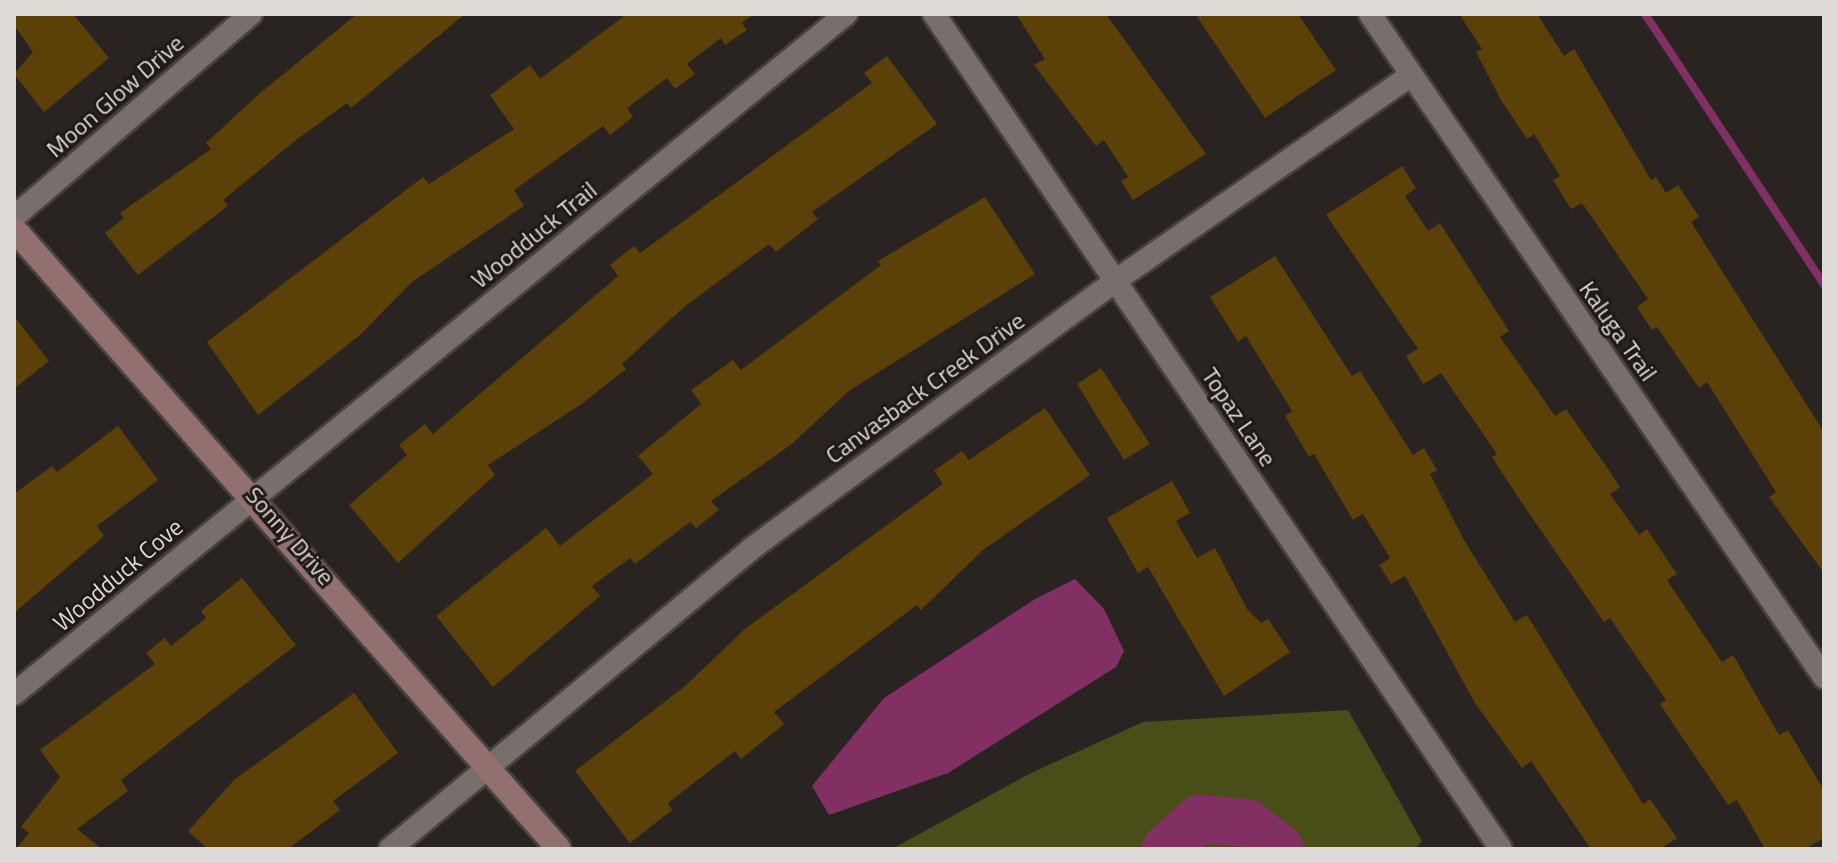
<!DOCTYPE html>
<html>
<head>
<meta charset="utf-8">
<style>
  body { margin:0 }
  #map { position:relative; width:1838px; height:863px; overflow:hidden; background:#292421; font-family:"Titillium Web",sans-serif }
  div>[style] { position:absolute }
  .green>* { inset:0; background:#494d18 }
  .water>* { inset:0; background:#823064 }
  .stream>* { height:8px; margin:-4px; padding:0 4px; transform-origin:4px; border-radius:4px; background:#823064 }
  .river>* { height:48px; margin:-24px; padding:0 24px; transform-origin:24px; border-radius:24px; background:#823064 }
  .building>* { inset:0; background:#5b4007 }
  .roads { filter:drop-shadow(2px 0 #474240) drop-shadow(-2px 0 #474240) drop-shadow(0 2px #474240) drop-shadow(0 -2px #474240) }
  .street>* { height:22px; margin:-11px; padding:0 11px; transform-origin:11px; border-radius:11px; background:#766f6b }
  .secondary>* { height:24px; margin:-12px; padding:0 12px; transform-origin:12px; border-radius:12px; background:#91706f }
  span { translate:-50% -50%; white-space:nowrap; text-align:center; line-height:1.15; -webkit-text-stroke:6px #201a17; paint-order:stroke }
  .street-label { font-size:24px; color:#dedad8 }
  .frame { position:absolute; inset:0; border:16px solid #dedad8; pointer-events:none }
</style>
</head>
<body>
<div id="map">
  <div class="green">
    <div style="clip-path:polygon(1348px 710px,1422px 841px,1416px 849px,892px 849px,1031px 773px,1143px 722px)"></div>
  </div>
  <div class="water">
    <div style="clip-path:polygon(1075px 579px,1104px 609px,1124px 651px,1116px 667px,948px 773px,829px 815px,812px 786px,884px 698px,1035px 599px)"></div>
  </div>
  <div class="stream">
    <div style="left:1645px;top:14px;width:324px;rotate:56.5deg"></div>
  </div>
  <div class="river">
    <div style="left:1166px;top:849px;width:45px;rotate:-42.3deg"></div>
    <div style="left:1199px;top:819px;width:48px;rotate:4.8deg"></div>
    <div style="left:1247px;top:823px;width:42px;rotate:38.2deg"></div>
  </div>
  <div class="building">
    <div style="clip-path:polygon(14px 14px,73px 14px,109px 58px,44px 112px,14px 74px,33px 52px,14px 25px)"></div>
    <div style="clip-path:polygon(357px 14px,465px 14px,351px 108px,347px 103px,296px 140px,223px 200px,228px 206px,138px 275px,105px 233px,124px 218px,120px 213px,211px 149px,206px 143px,259px 94px)"></div>
    <div style="clip-path:polygon(627px 14px,754px 14px,742px 23px,747px 30px,725px 45px,721px 38px,687px 64px,695px 74px,675px 89px,667px 78px,627px 108px,633px 117px,610px 135px,603px 126px,514px 190px,524px 206px,412px 282px,360px 335px,258px 415px,207px 342px,423px 177px,429px 184px,514px 129px,490px 95px,530px 65px,540px 79px)"></div>
    <div style="clip-path:polygon(1016px 14px,1106px 14px,1206px 154px,1133px 200px,1121px 181px,1128px 177px,1104px 140px,1096px 146px,1034px 65px,1045px 59px)"></div>
    <div style="clip-path:polygon(1195px 14px,1298px 14px,1336px 70px,1265px 118px)"></div>
    <div style="clip-path:polygon(1459px 14px,1537px 14px,1564px 56px,1574px 49px,1651px 180px,1656px 177px,1666px 193px,1678px 185px,1699px 217px,1691px 222px,1824px 432px,1824px 573px,1769px 497px,1776px 492px,1707px 382px,1699px 388px,1657px 327px,1652px 330px,1637px 307px,1648px 299px,1582px 203px,1571px 209px,1553px 180px,1560px 176px,1534px 134px,1527px 139px,1501px 100px,1476px 52px,1482px 49px)"></div>
    <div style="clip-path:polygon(887px 56px,937px 124px,812px 212px,818px 219px,776px 252px,769px 244px,684px 307px,622px 364px,626px 369px,583px 403px,488px 465px,495px 475px,398px 563px,349px 505px,407px 455px,399px 445px,425px 424px,433px 434px,618px 276px,610px 265px,634px 246px,640px 253px,872px 83px,864px 73px)"></div>
    <div style="clip-path:polygon(1402px 166px,1416px 188px,1405px 196px,1428px 231px,1440px 223px,1509px 331px,1500px 337px,1555px 416px,1566px 409px,1606px 466px,1620px 487px,1610px 494px,1639px 535px,1647px 529px,1677px 574px,1667px 580px,1722px 662px,1733px 655px,1779px 735px,1788px 730px,1824px 790px,1824px 838px,1805px 849px,1765px 849px,1737px 800px,1728px 805px,1686px 743px,1660px 704px,1666px 700px,1610px 618px,1604px 622px,1518px 497px,1492px 457px,1497px 454px,1441px 373px,1423px 384px,1406px 356px,1418px 349px,1326px 215px)"></div>
    <div style="clip-path:polygon(985px 197px,1035px 274px,850px 390px,793px 443px,711px 501px,719px 510px,696px 528px,690px 522px,635px 564px,630px 558px,592px 586px,600px 596px,493px 687px,436px 616px,546px 528px,560px 546px,653px 474px,638px 456px,701px 404px,691px 390px,733px 360px,741px 370px,881px 265px,878px 261px)"></div>
    <div style="clip-path:polygon(1275px 256px,1352px 376px,1360px 371px,1413px 455px,1424px 448px,1437px 470px,1430px 474px,1464px 540px,1515px 622px,1527px 615px,1643px 804px,1650px 799px,1677px 838px,1660px 849px,1591px 849px,1531px 761px,1522px 768px,1475px 703px,1405px 576px,1391px 584px,1379px 565px,1390px 558px,1363px 514px,1353px 520px,1314px 454px,1309px 457px,1285px 416px,1292px 411px,1246px 336px,1238px 342px,1210px 297px)"></div>
    <div style="clip-path:polygon(14px 316px,49px 361px,14px 389px)"></div>
    <div style="clip-path:polygon(1101px 368px,1150px 444px,1124px 460px,1077px 384px)"></div>
    <div style="clip-path:polygon(1045px 408px,1090px 475px,983px 550px,921px 610px,917px 605px,774px 712px,784px 724px,741px 759px,735px 751px,668px 803px,672px 810px,630px 843px,575px 771px,684px 687px,745px 629px,943px 484px,934px 471px,962px 451px,969px 460px)"></div>
    <div style="clip-path:polygon(118px 426px,158px 480px,97px 526px,104px 536px,14px 613px,14px 494px,52px 466px,57px 472px)"></div>
    <div style="clip-path:polygon(1172px 481px,1190px 513px,1176px 521px,1197px 558px,1215px 548px,1247px 609px,1261px 623px,1268px 619px,1290px 652px,1224px 696px,1148px 567px,1138px 573px,1107px 518px)"></div>
    <div style="clip-path:polygon(242px 578px,296px 645px,121px 780px,128px 791px,77px 829px,102px 849px,16px 849px,29px 833px,21px 827px,60px 777px,40px 750px,155px 664px,146px 653px,165px 638px,171px 646px,206px 618px,201px 611px)"></div>
    <div style="clip-path:polygon(354px 693px,398px 753px,333px 801px,340px 810px,288px 849px,208px 849px,188px 831px,234px 780px)"></div>
  </div>
  <div class="roads">
    <div class="street">
      <div style="left:934px;top:14px;width:1009px;rotate:55.82deg"></div>
      <div style="left:1370px;top:14px;width:804px;rotate:55.6deg"></div>
      <div style="left:14px;top:217px;width:312px;rotate:-40.6deg"></div>
      <div style="left:14px;top:694px;width:1075px;rotate:-39.26deg"></div>
      <div style="left:390px;top:849px;width:471px;rotate:-39.7deg"></div>
      <div style="left:752px;top:548px;width:451px;rotate:-36.3deg"></div>
      <div style="left:1115px;top:281px;width:359px;rotate:-34.8deg"></div>
    </div>
    <div class="secondary">
      <div style="left:14px;top:229px;width:825px;rotate:48.68deg"></div>
    </div>
  </div>
  <div class="street-label">
    <span style="left:115px;top:96px;rotate:-41deg">Moon Glow Drive</span>
    <span style="left:534px;top:235px;rotate:-39deg">Woodduck Trail</span>
    <span style="left:1618px;top:331px;rotate:55deg">Kaluga Trail</span>
    <span style="left:925px;top:388px;rotate:-36deg">Canvasback Creek Drive</span>
    <span style="left:1239px;top:417px;rotate:56deg">Topaz Lane</span>
    <span style="left:290px;top:536px;rotate:49deg">Sonny Drive</span>
    <span style="left:118px;top:575px;rotate:-40deg">Woodduck Cove</span>
  </div>
  <div class="frame"></div>
</div>
</body>
</html>
